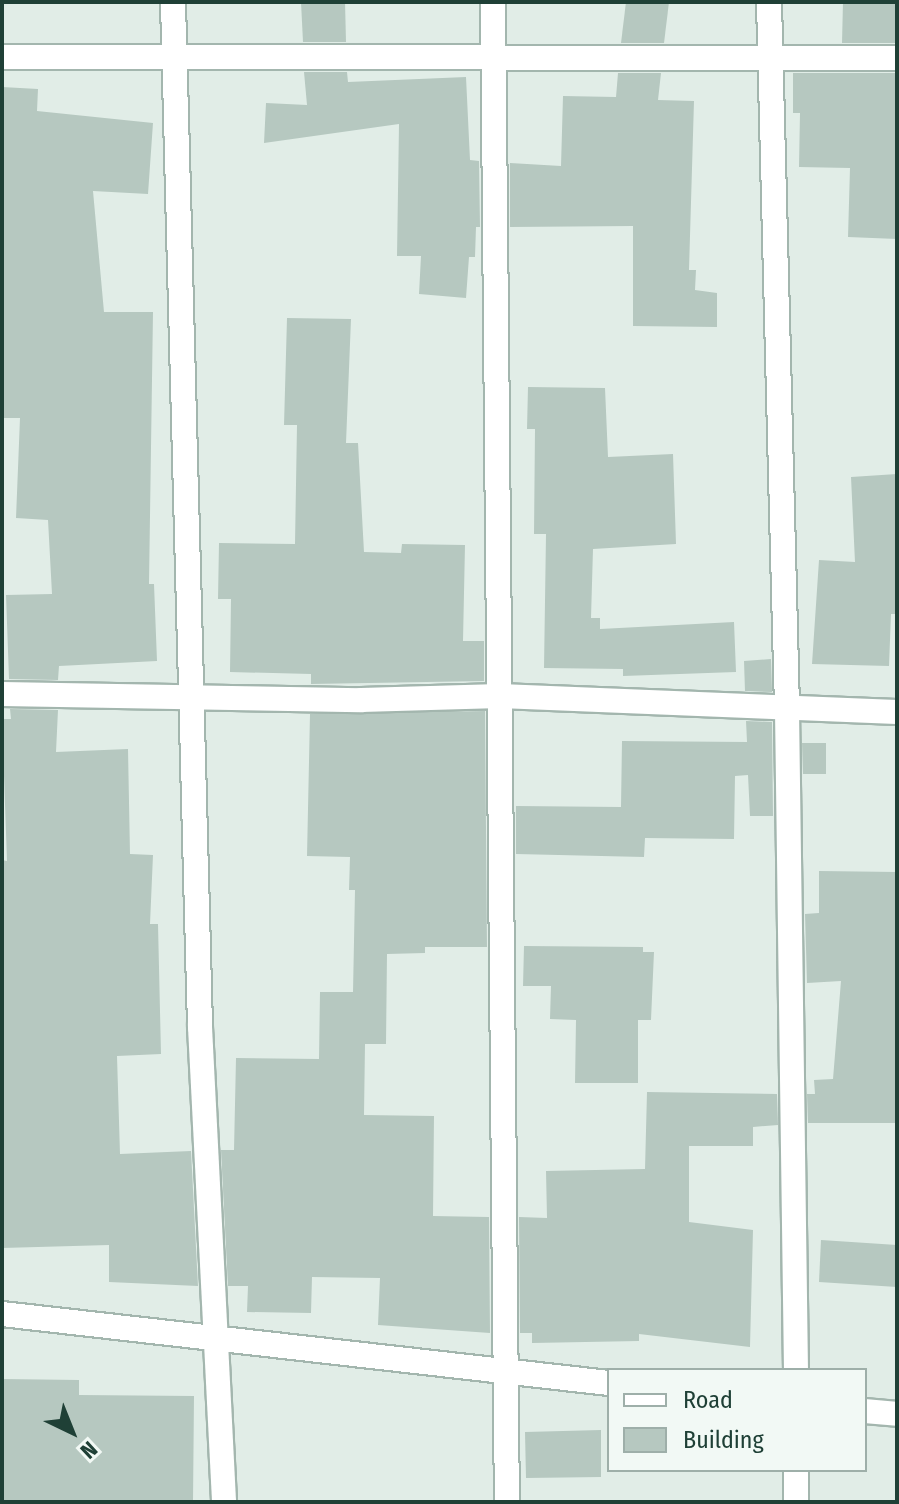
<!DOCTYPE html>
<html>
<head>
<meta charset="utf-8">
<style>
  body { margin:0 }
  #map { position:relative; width:899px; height:1504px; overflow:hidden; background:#e1ede7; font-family:"Fira Sans Condensed",sans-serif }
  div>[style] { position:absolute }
  .building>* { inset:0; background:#b6c8c0 }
  .roads { filter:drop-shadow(2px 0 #a3b6ae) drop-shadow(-2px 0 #a3b6ae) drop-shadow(0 2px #a3b6ae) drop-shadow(0 -2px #a3b6ae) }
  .street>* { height:24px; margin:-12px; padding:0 12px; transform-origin:12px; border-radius:12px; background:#fff }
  span { translate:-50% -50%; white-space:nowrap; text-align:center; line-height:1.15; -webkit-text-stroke:7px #f2f9f5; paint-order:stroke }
  .frame { position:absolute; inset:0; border:4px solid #1f4036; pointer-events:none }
  .legend { position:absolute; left:607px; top:1368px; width:260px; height:104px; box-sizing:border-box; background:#f2f9f5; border:2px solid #9eafa9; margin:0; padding:10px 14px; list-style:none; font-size:24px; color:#1f4036 }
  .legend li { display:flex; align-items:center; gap:16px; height:40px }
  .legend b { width:40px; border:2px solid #9eafa9 }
  .north { position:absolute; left:32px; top:1392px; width:80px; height:80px; -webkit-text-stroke:6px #f2f9f5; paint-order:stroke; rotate:137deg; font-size:22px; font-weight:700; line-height:32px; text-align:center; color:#1f4036 }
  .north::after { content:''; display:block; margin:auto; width:28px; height:36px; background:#1f4036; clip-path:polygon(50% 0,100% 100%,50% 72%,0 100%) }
</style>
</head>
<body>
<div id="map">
  <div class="building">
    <div style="clip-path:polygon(301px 2px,345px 2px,346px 42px,303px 42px)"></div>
    <div style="clip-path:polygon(626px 2px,669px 2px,664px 43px,621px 43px)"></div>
    <div style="clip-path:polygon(843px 2px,897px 2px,897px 43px,842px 43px)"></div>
    <div style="clip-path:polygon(304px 72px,347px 72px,348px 82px,466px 77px,470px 160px,479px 161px,480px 227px,476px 227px,475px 257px,469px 257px,466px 298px,419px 294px,421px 256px,397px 256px,399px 124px,264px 143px,266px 103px,307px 105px)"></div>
    <div style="clip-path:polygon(618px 73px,661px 73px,658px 100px,694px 101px,689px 270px,696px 270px,695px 290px,717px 293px,717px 327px,633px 326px,633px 226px,510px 227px,510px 163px,561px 166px,563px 96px,616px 97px)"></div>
    <div style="clip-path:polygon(793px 73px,897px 73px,897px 239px,848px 237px,850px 168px,799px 167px,800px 113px,793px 113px)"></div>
    <div style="clip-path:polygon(2px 87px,38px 89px,37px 111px,153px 123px,148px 194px,93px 191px,104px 312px,153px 312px,149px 584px,154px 584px,157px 661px,59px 666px,58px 680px,9px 679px,6px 595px,52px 594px,48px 520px,16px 518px,20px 418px,2px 418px)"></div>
    <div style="clip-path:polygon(287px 318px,351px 319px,346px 443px,358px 443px,364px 552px,401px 553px,402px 544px,465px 545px,463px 641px,484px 641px,484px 681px,311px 684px,311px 674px,230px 672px,231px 599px,218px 599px,219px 543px,295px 544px,297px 425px,284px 425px)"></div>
    <div style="clip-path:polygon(528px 387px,605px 388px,608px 457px,673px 454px,676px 544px,593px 549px,591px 618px,600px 618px,600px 629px,734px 622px,736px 672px,623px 676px,623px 669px,544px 668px,546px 534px,534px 534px,535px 429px,527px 429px)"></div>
    <div style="clip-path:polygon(897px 474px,897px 614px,891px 614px,889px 666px,812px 664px,819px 560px,855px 562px,851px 477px)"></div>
    <div style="clip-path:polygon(771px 659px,772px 692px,745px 691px,744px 661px)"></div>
    <div style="clip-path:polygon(10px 709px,58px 710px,56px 752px,128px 749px,130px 854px,153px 855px,150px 924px,158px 924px,161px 1054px,117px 1056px,120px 1154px,191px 1151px,198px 1286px,109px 1282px,109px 1245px,2px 1248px,2px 860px,7px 861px,2px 719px,11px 719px)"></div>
    <div style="clip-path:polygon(485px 711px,487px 947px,425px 947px,425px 953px,387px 954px,386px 1044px,365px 1044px,364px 1115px,434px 1116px,433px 1216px,489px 1217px,490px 1333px,378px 1325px,380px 1278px,312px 1277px,311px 1313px,247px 1312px,248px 1286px,228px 1286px,221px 1150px,234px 1150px,236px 1058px,319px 1059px,320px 992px,353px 992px,355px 890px,349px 890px,350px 857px,307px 856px,310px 714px)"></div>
    <div style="clip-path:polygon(746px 721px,772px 722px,773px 816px,750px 816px,748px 775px,735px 776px,734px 839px,645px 838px,644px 857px,516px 854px,516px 806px,621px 807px,622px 741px,747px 742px)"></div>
    <div style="clip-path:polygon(802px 743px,826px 743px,826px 774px,803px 774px)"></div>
    <div style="clip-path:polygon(819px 871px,897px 872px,897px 1123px,808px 1123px,807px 1094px,815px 1094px,814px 1080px,833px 1079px,841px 981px,807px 983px,805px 914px,819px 913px)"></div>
    <div style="clip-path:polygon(524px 946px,643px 947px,643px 952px,654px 952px,651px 1020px,638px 1020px,638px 1083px,575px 1083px,576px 1020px,550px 1019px,551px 986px,523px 986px)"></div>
    <div style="clip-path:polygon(647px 1092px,777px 1094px,778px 1125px,753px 1127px,753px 1146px,689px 1146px,689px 1222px,753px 1230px,750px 1347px,639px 1334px,639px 1341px,532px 1343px,532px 1333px,520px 1333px,519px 1217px,547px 1218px,546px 1171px,645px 1169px)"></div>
    <div style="clip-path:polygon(821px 1240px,897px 1245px,897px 1287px,819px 1282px)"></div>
    <div style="clip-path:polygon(2px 1379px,79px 1380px,79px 1395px,194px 1396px,193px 1502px,2px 1501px)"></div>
    <div style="clip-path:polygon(601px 1430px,601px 1477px,526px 1478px,525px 1432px)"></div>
  </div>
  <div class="roads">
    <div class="street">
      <div style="left:173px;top:2px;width:1025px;rotate:88.49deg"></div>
      <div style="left:200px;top:1027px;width:476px;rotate:87.1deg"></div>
      <div style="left:493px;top:2px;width:1500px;rotate:89.47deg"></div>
      <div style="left:769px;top:2px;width:708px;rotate:88.54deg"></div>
      <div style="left:787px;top:710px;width:660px;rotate:89.22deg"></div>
      <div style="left:2px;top:57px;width:895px;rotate:0.06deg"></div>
      <div style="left:2px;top:694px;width:359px;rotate:1deg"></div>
      <div style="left:361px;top:700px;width:139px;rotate:-1.6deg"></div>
      <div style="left:500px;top:696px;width:397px;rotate:2.3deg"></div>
      <div style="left:2px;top:1314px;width:611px;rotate:6.49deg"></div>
      <div style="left:865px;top:1411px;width:32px;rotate:5deg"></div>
      <div style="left:796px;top:1502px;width:32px;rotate:-90deg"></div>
    </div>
  </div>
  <div class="frame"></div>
  <ul class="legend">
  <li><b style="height:10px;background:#fff"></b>Road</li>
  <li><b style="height:22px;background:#b6c8c0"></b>Building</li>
  </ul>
  <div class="north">N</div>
</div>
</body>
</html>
